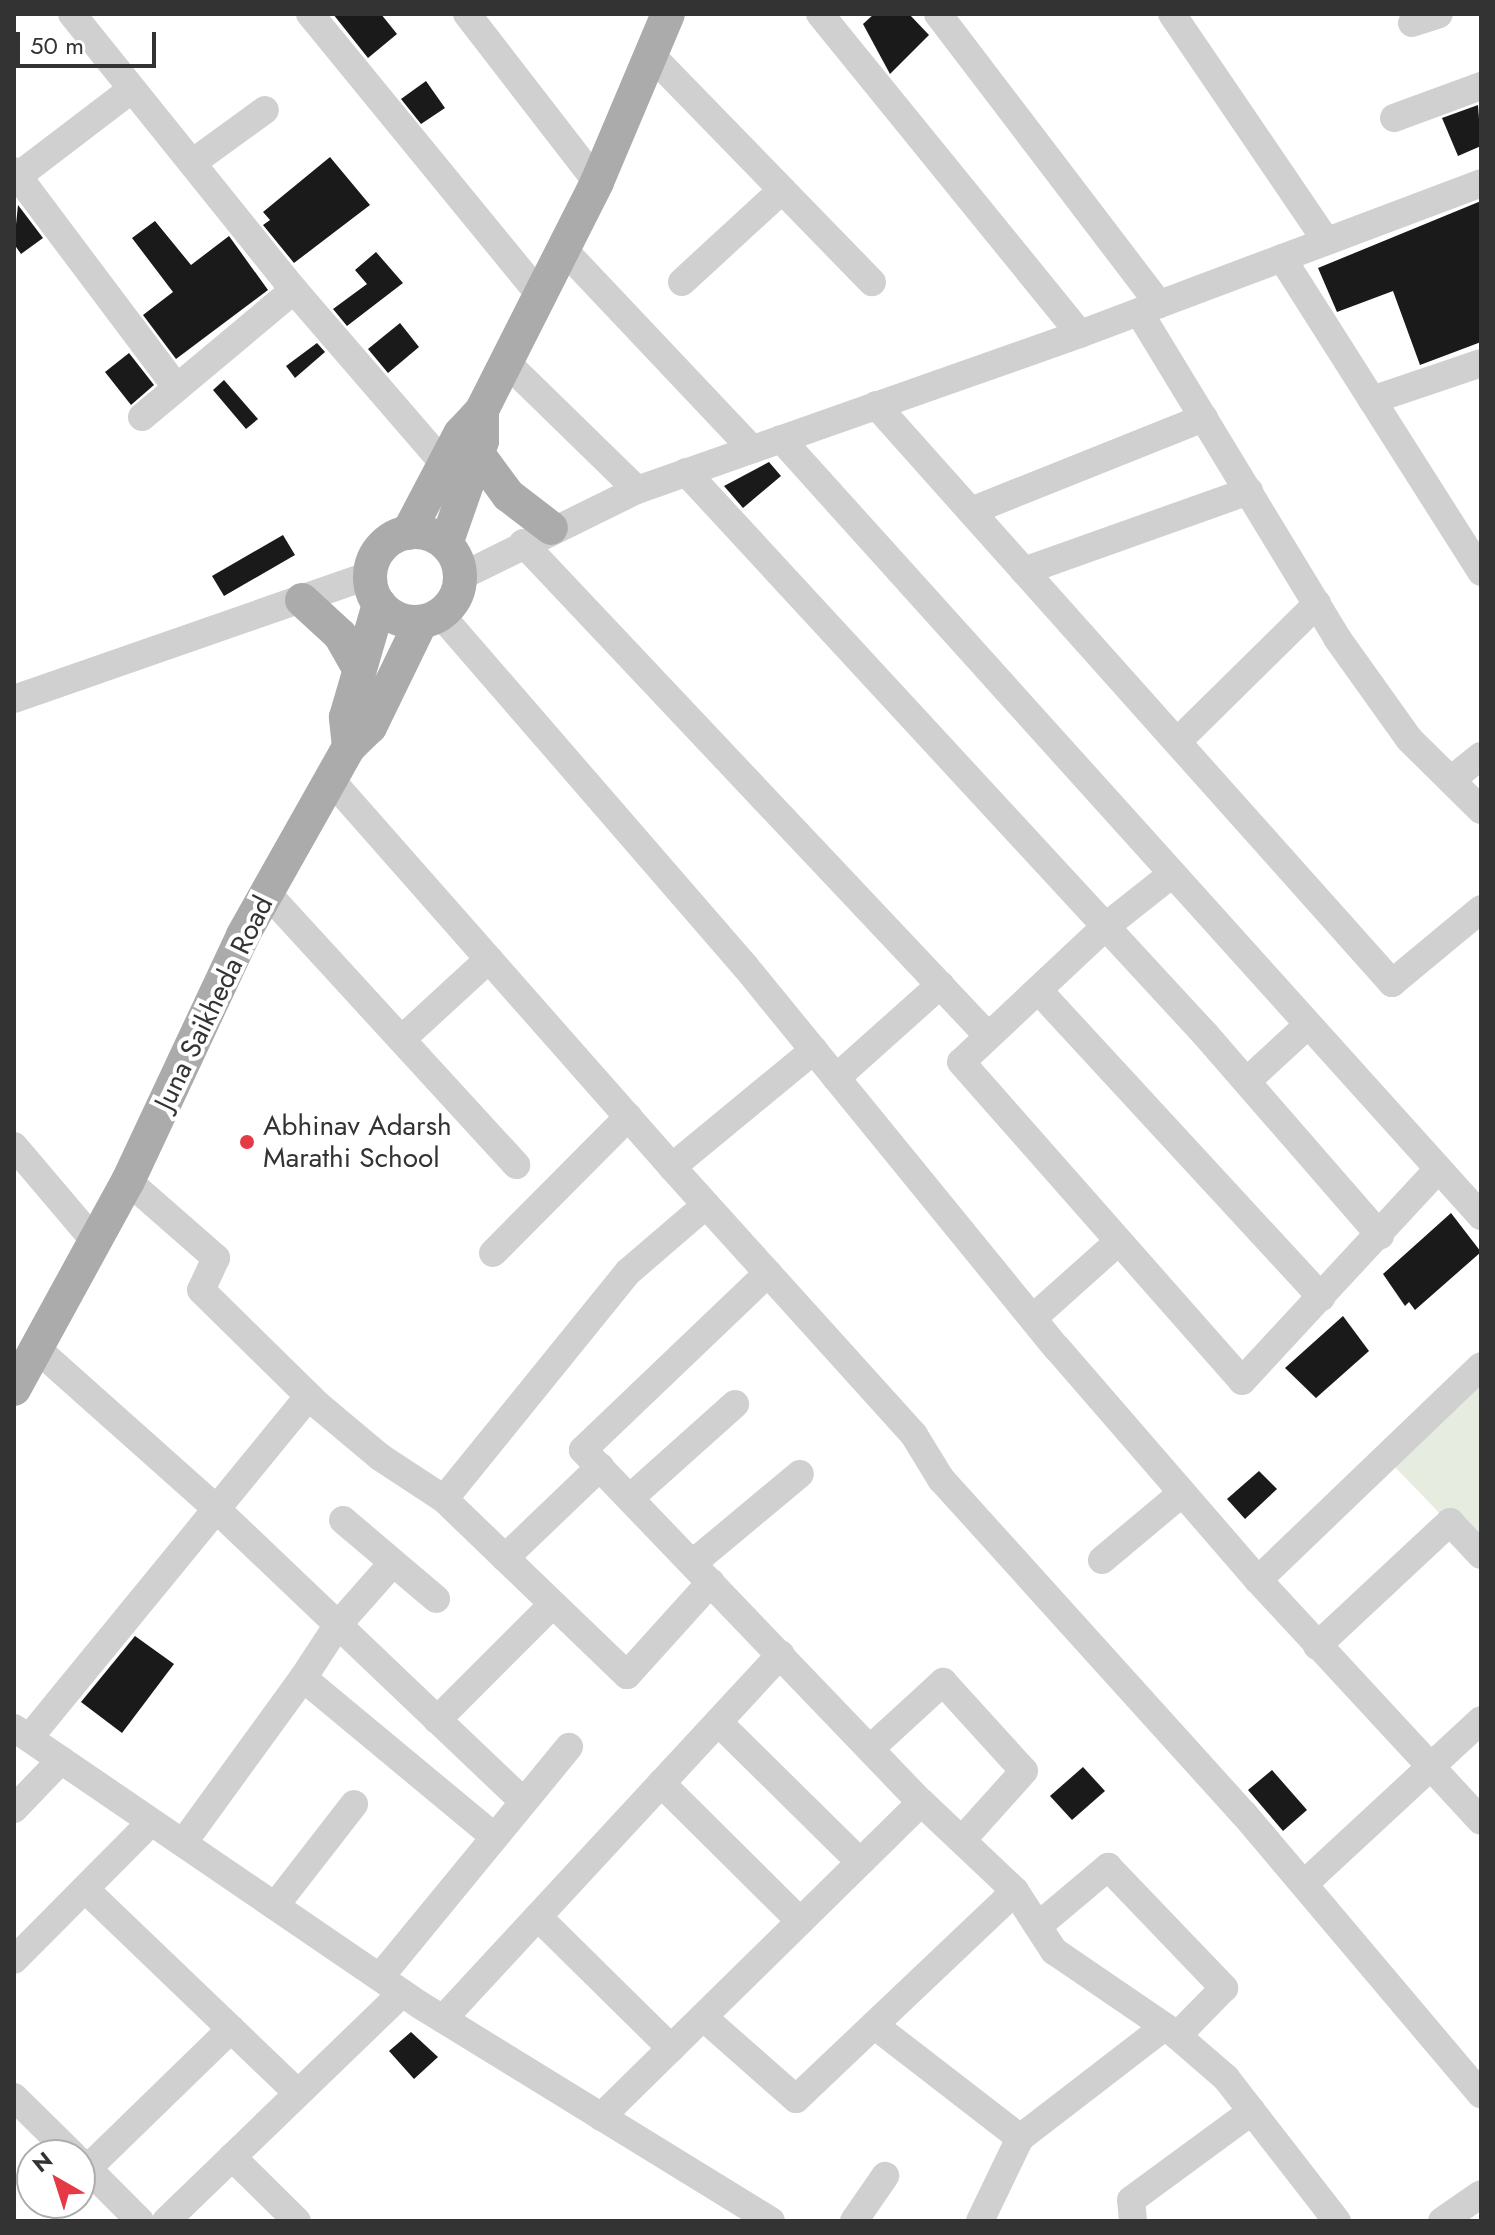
<!DOCTYPE html>
<html>
<head>
<meta charset="utf-8">
<style>
  body { margin:0 }
  #map { position:relative; width:1495px; height:2235px; overflow:hidden; background:#fff; font-family:Jost,sans-serif }
  div>[style] { position:absolute }
  .green>* { inset:0; background:#e6ecdf }
  .building>* { inset:0; background:#1a1a1a }
  .minor>* { height:28px; margin:-14px; padding:0 14px; transform-origin:14px; border-radius:14px; background:#d0d0d0 }
  .major>* { height:34px; margin:-17px; padding:0 17px; transform-origin:17px; border-radius:17px; background:#ababab }
  .major>.ring { margin:-17px; padding:0; box-sizing:content-box; background:none; border:34px solid #ababab; border-radius:50% }
  .dots>* { width:22px; height:22px; translate:-50% -50%; box-sizing:border-box; border:4px solid #fff; border-radius:50% }
  span { translate:-50% -50%; white-space:nowrap; text-align:center; line-height:1.15; -webkit-text-stroke:8px #fff; paint-order:stroke }
  .street-label { font-size:28px; color:#333 }
  .poi-label { font-size:28px; color:#333 }
  .left { translate:0 -50%; text-align:left }
  .frame { position:absolute; inset:0; border:16px solid #333; pointer-events:none }
  .north { position:absolute; left:16px; top:2139px; width:80px; height:80px; box-sizing:border-box; background:#fff; border:2px solid #adadad; border-radius:50%; rotate:321deg; font-size:22px; font-weight:700; line-height:32px; text-align:center; color:#333 }
  .north::after { content:''; display:block; margin:auto; width:28px; height:36px; background:#e63946; clip-path:polygon(50% 0,100% 100%,50% 72%,0 100%) }
  .scale { position:absolute; left:16px; top:32px; width:140px; height:36px; box-sizing:border-box; border:4px solid #333; border-top:0; padding-left:10px; font-size:24px; line-height:28px; white-space:nowrap; color:#333; -webkit-text-stroke:6px #fff; paint-order:stroke }
</style>
</head>
<body>
<div id="map">
  <div class="green">
    <div style="clip-path:polygon(1481px 1380px,1481px 1556px,1393px 1465px)"></div>
  </div>
  <div class="building">
    <div style="clip-path:polygon(333px 14px,381px 14px,397px 34px,368px 58px)"></div>
    <div style="clip-path:polygon(874px 14px,909px 14px,929px 35px,890px 74px,863px 24px)"></div>
    <div style="clip-path:polygon(426px 81px,445px 108px,421px 124px,401px 99px)"></div>
    <div style="clip-path:polygon(1478px 105px,1481px 146px,1458px 156px,1442px 118px)"></div>
    <div style="clip-path:polygon(330px 157px,370px 205px,294px 263px,263px 225px,270px 220px,263px 212px)"></div>
    <div style="clip-path:polygon(1481px 201px,1481px 342px,1420px 365px,1393px 291px,1337px 312px,1318px 268px)"></div>
    <div style="clip-path:polygon(18px 205px,43px 238px,21px 254px,14px 244px)"></div>
    <div style="clip-path:polygon(155px 221px,191px 265px,229px 236px,268px 290px,176px 359px,143px 315px,173px 292px,132px 238px)"></div>
    <div style="clip-path:polygon(376px 252px,403px 283px,347px 326px,333px 309px,367px 284px,355px 270px)"></div>
    <div style="clip-path:polygon(400px 323px,419px 347px,388px 373px,368px 349px)"></div>
    <div style="clip-path:polygon(317px 343px,325px 352px,295px 378px,286px 366px)"></div>
    <div style="clip-path:polygon(129px 353px,154px 385px,131px 405px,105px 372px)"></div>
    <div style="clip-path:polygon(224px 380px,258px 419px,246px 429px,213px 390px)"></div>
    <div style="clip-path:polygon(769px 462px,781px 476px,743px 508px,724px 486px)"></div>
    <div style="clip-path:polygon(283px 535px,295px 555px,224px 596px,212px 576px)"></div>
    <div style="clip-path:polygon(1451px 1213px,1481px 1252px,1415px 1310px,1409px 1302px,1405px 1306px,1383px 1274px)"></div>
    <div style="clip-path:polygon(1343px 1316px,1369px 1351px,1316px 1398px,1285px 1368px)"></div>
    <div style="clip-path:polygon(1259px 1471px,1277px 1489px,1245px 1519px,1227px 1499px)"></div>
    <div style="clip-path:polygon(135px 1636px,174px 1664px,122px 1733px,81px 1702px)"></div>
    <div style="clip-path:polygon(1083px 1767px,1105px 1791px,1072px 1820px,1050px 1796px)"></div>
    <div style="clip-path:polygon(1272px 1770px,1307px 1810px,1283px 1831px,1248px 1790px)"></div>
    <div style="clip-path:polygon(411px 2032px,438px 2057px,414px 2079px,389px 2051px)"></div>
  </div>
  <div class="minor">
    <div style="left:72px;top:14px;width:354px;rotate:51.2deg"></div>
    <div style="left:294px;top:290px;width:231px;rotate:49.2deg"></div>
    <div style="left:310px;top:14px;width:360px;rotate:50.7deg"></div>
    <div style="left:467px;top:14px;width:212px;rotate:52.3deg"></div>
    <div style="left:820px;top:14px;width:412px;rotate:50.9deg"></div>
    <div style="left:938px;top:14px;width:365px;rotate:52.7deg"></div>
    <div style="left:1172px;top:14px;width:274px;rotate:55.8deg"></div>
    <div style="left:1412px;top:23px;width:28px;rotate:-18deg"></div>
    <div style="left:651px;top:55px;width:317px;rotate:45.8deg"></div>
    <div style="left:1394px;top:118px;width:93px;rotate:-20.2deg"></div>
    <div style="left:192px;top:163px;width:90px;rotate:-36deg"></div>
    <div style="left:14px;top:171px;width:271px;rotate:53.1deg"></div>
    <div style="left:18px;top:176px;width:142px;rotate:-37.3deg"></div>
    <div style="left:562px;top:248px;width:277px;rotate:46.6deg"></div>
    <div style="left:1282px;top:258px;width:372px;rotate:57.6deg"></div>
    <div style="left:682px;top:282px;width:136px;rotate:-42.6deg"></div>
    <div style="left:1139px;top:312px;width:381px;rotate:58.7deg"></div>
    <div style="left:1337px;top:638px;width:124px;rotate:54.5deg"></div>
    <div style="left:1409px;top:739px;width:101px;rotate:44.6deg"></div>
    <div style="left:506px;top:362px;width:183px;rotate:44.3deg"></div>
    <div style="left:1372px;top:400px;width:115px;rotate:-18.7deg"></div>
    <div style="left:876px;top:405px;width:775px;rotate:48.24deg"></div>
    <div style="left:1392px;top:983px;width:116px;rotate:-39.7deg"></div>
    <div style="left:142px;top:417px;width:198px;rotate:-39.9deg"></div>
    <div style="left:781px;top:439px;width:1046px;rotate:47.98deg"></div>
    <div style="left:686px;top:472px;width:765px;rotate:47.28deg"></div>
    <div style="left:1205px;top:1034px;width:267px;rotate:49deg"></div>
    <div style="left:971px;top:511px;width:251px;rotate:-21.8deg"></div>
    <div style="left:523px;top:543px;width:678px;rotate:46.67deg"></div>
    <div style="left:1024px;top:571px;width:239px;rotate:-19.6deg"></div>
    <div style="left:460px;top:577px;width:197px;rotate:-26.2deg"></div>
    <div style="left:637px;top:490px;width:470px;rotate:-19.4deg"></div>
    <div style="left:1080px;top:334px;width:428px;rotate:-20.6deg"></div>
    <div style="left:440px;top:614px;width:466px;rotate:49.1deg"></div>
    <div style="left:745px;top:966px;width:493px;rotate:50.8deg"></div>
    <div style="left:1057px;top:1348px;width:307px;rotate:49.1deg"></div>
    <div style="left:1258px;top:1580px;width:328px;rotate:47.2deg"></div>
    <div style="left:14px;top:699px;width:377px;rotate:-19.2deg"></div>
    <div style="left:1177px;top:742px;width:197px;rotate:-44.6deg"></div>
    <div style="left:330px;top:779px;width:517px;rotate:48.61deg"></div>
    <div style="left:1451px;top:780px;width:38px;rotate:-39deg"></div>
    <div style="left:1172px;top:874px;width:85px;rotate:141.7deg"></div>
    <div style="left:1105px;top:927px;width:197px;rotate:136.8deg"></div>
    <div style="left:961px;top:1062px;width:425px;rotate:48.6deg"></div>
    <div style="left:1242px;top:1381px;width:289px;rotate:-47.2deg"></div>
    <div style="left:267px;top:893px;width:369px;rotate:47.5deg"></div>
    <div style="left:1038px;top:990px;width:418px;rotate:47.3deg"></div>
    <div style="left:402px;top:1039px;width:118px;rotate:-42.6deg"></div>
    <div style="left:814px;top:1050px;width:184px;rotate:140.5deg"></div>
    <div style="left:672px;top:1167px;width:361px;rotate:47.9deg"></div>
    <div style="left:914px;top:1435px;width:52px;rotate:58.5deg"></div>
    <div style="left:941px;top:1479px;width:452px;rotate:47.9deg"></div>
    <div style="left:1244px;top:1814px;width:367px;rotate:49.8deg"></div>
    <div style="left:836px;top:1078px;width:140px;rotate:-41.8deg"></div>
    <div style="left:1247px;top:1081px;width:83px;rotate:-42.6deg"></div>
    <div style="left:14px;top:1146px;width:121px;rotate:49.7deg"></div>
    <div style="left:128px;top:1181px;width:117px;rotate:41.2deg"></div>
    <div style="left:216px;top:1258px;width:35px;rotate:115deg"></div>
    <div style="left:201px;top:1290px;width:164px;rotate:44.5deg"></div>
    <div style="left:318px;top:1405px;width:81px;rotate:40deg"></div>
    <div style="left:380px;top:1457px;width:77px;rotate:33.3deg"></div>
    <div style="left:706px;top:1205px;width:103px;rotate:139.3deg"></div>
    <div style="left:628px;top:1272px;width:292px;rotate:129deg"></div>
    <div style="left:444px;top:1499px;width:254px;rotate:43.9deg"></div>
    <div style="left:627px;top:1675px;width:125px;rotate:-47.9deg"></div>
    <div style="left:493px;top:1253px;width:192px;rotate:-45.2deg"></div>
    <div style="left:768px;top:1273px;width:256px;rotate:136.3deg"></div>
    <div style="left:583px;top:1450px;width:488px;rotate:46.2deg"></div>
    <div style="left:921px;top:1802px;width:129px;rotate:43.4deg"></div>
    <div style="left:1015px;top:1891px;width:72px;rotate:57deg"></div>
    <div style="left:1054px;top:1951px;width:145px;rotate:34.3deg"></div>
    <div style="left:1174px;top:2033px;width:69px;rotate:40.9deg"></div>
    <div style="left:1226px;top:2078px;width:181px;rotate:52.2deg"></div>
    <div style="left:1033px;top:1318px;width:115px;rotate:-41.8deg"></div>
    <div style="left:36px;top:1348px;width:234px;rotate:41.7deg"></div>
    <div style="left:211px;top:1504px;width:431px;rotate:43.6deg"></div>
    <div style="left:630px;top:1498px;width:141px;rotate:-41.8deg"></div>
    <div style="left:343px;top:1520px;width:122px;rotate:40.3deg"></div>
    <div style="left:505px;top:1558px;width:132px;rotate:-43.8deg"></div>
    <div style="left:1102px;top:1560px;width:104px;rotate:-39.9deg"></div>
    <div style="left:693px;top:1563px;width:139px;rotate:-39.8deg"></div>
    <div style="left:1258px;top:1580px;width:309px;rotate:-43.8deg"></div>
    <div style="left:1317px;top:1646px;width:182px;rotate:-43deg"></div>
    <div style="left:1450px;top:1522px;width:45px;rotate:46.8deg"></div>
    <div style="left:303px;top:1678px;width:62px;rotate:-56.8deg"></div>
    <div style="left:337px;top:1626px;width:81px;rotate:-48.5deg"></div>
    <div style="left:437px;top:1720px;width:164px;rotate:-45deg"></div>
    <div style="left:718px;top:1722px;width:199px;rotate:44.6deg"></div>
    <div style="left:14px;top:1728px;width:491px;rotate:34.3deg"></div>
    <div style="left:420px;top:2005px;width:412px;rotate:31.6deg"></div>
    <div style="left:29px;top:1738px;width:442px;rotate:-50.7deg"></div>
    <div style="left:871px;top:1748px;width:98px;rotate:-42.5deg"></div>
    <div style="left:943px;top:1682px;width:120px;rotate:47.7deg"></div>
    <div style="left:1024px;top:1771px;width:93px;rotate:131.9deg"></div>
    <div style="left:661px;top:1783px;width:196px;rotate:44.8deg"></div>
    <div style="left:14px;top:1809px;width:68px;rotate:-46.2deg"></div>
    <div style="left:183px;top:1843px;width:204px;rotate:-54deg"></div>
    <div style="left:303px;top:1678px;width:247px;rotate:39.7deg"></div>
    <div style="left:1304px;top:1884px;width:241px;rotate:-42.8deg"></div>
    <div style="left:85px;top:1889px;width:295px;rotate:43.8deg"></div>
    <div style="left:275px;top:1906px;width:129px;rotate:-52.2deg"></div>
    <div style="left:538px;top:1917px;width:187px;rotate:44.6deg"></div>
    <div style="left:1038px;top:1926px;width:92px;rotate:-40.1deg"></div>
    <div style="left:1108px;top:1867px;width:168px;rotate:46.2deg"></div>
    <div style="left:1224px;top:1988px;width:67px;rotate:134.4deg"></div>
    <div style="left:14px;top:1960px;width:194px;rotate:-45.2deg"></div>
    <div style="left:380px;top:1977px;width:298px;rotate:-50.6deg"></div>
    <div style="left:703px;top:2017px;width:124px;rotate:41.4deg"></div>
    <div style="left:796px;top:2099px;width:302px;rotate:-43.5deg"></div>
    <div style="left:443px;top:2019px;width:497px;rotate:-47.2deg"></div>
    <div style="left:874px;top:2025px;width:185px;rotate:37.7deg"></div>
    <div style="left:1020px;top:2138px;width:182px;rotate:-37.6deg"></div>
    <div style="left:14px;top:2097px;width:83px;rotate:44.5deg"></div>
    <div style="left:601px;top:2117px;width:449px;rotate:-44.5deg"></div>
    <div style="left:232px;top:2157px;width:91px;rotate:44.6deg"></div>
    <div style="left:80px;top:2161px;width:85px;rotate:45deg"></div>
    <div style="left:87px;top:2169px;width:201px;rotate:-44.2deg"></div>
    <div style="left:166px;top:2221px;width:328px;rotate:-44deg"></div>
    <div style="left:854px;top:2221px;width:55px;rotate:-55.4deg"></div>
    <div style="left:980px;top:2221px;width:92px;rotate:-64.3deg"></div>
    <div style="left:1133px;top:2221px;width:21px;rotate:-95deg"></div>
    <div style="left:1131px;top:2200px;width:150px;rotate:-36.3deg"></div>
    <div style="left:1442px;top:2221px;width:47px;rotate:-34.7deg"></div>
  </div>
  <div class="major">
    <div style="left:478px;top:454px;width:51px;rotate:53.8deg"></div>
    <div style="left:508px;top:495px;width:54px;rotate:37.5deg"></div>
    <div class="ring" style="left:370px;top:532px;width:56px;height:56px"></div>
    <div style="left:408px;top:533px;width:112px;rotate:-62.3deg"></div>
    <div style="left:460px;top:434px;width:33px;rotate:-47deg"></div>
    <div style="left:482px;top:410px;width:255px;rotate:-63.2deg"></div>
    <div style="left:597px;top:182px;width:182px;rotate:-67.1deg"></div>
    <div style="left:446px;top:544px;width:109px;rotate:-70.7deg"></div>
    <div style="left:482px;top:441px;width:31px;rotate:-90deg"></div>
    <div style="left:302px;top:600px;width:52px;rotate:42.6deg"></div>
    <div style="left:340px;top:635px;width:40px;rotate:60.3deg"></div>
    <div style="left:349px;top:747px;width:30px;rotate:-96deg"></div>
    <div style="left:346px;top:717px;width:118px;rotate:-73.7deg"></div>
    <div style="left:14px;top:1389px;width:237px;rotate:-61.3deg"></div>
    <div style="left:128px;top:1181px;width:272px;rotate:-64.9deg"></div>
    <div style="left:243px;top:935px;width:216px;rotate:-60.6deg"></div>
    <div style="left:349px;top:747px;width:29px;rotate:-44deg"></div>
    <div style="left:370px;top:727px;width:117px;rotate:-64.1deg"></div>
  </div>
  <div class="dots">
    <div style="left:247px;top:1142px;background:#e63946"></div>
  </div>
  <div class="street-label">
    <span style="left:214px;top:1003px;rotate:-64deg">Juna Saikheda Road</span>
  </div>
  <div class="poi-label">
    <span class="left" style="left:263px;top:1142px">Abhinav Adarsh<br>Marathi School</span>
  </div>
  <div class="frame"></div>
  <div class="north">N</div>
  <div class="scale">50 m</div>
</div>
</body>
</html>
